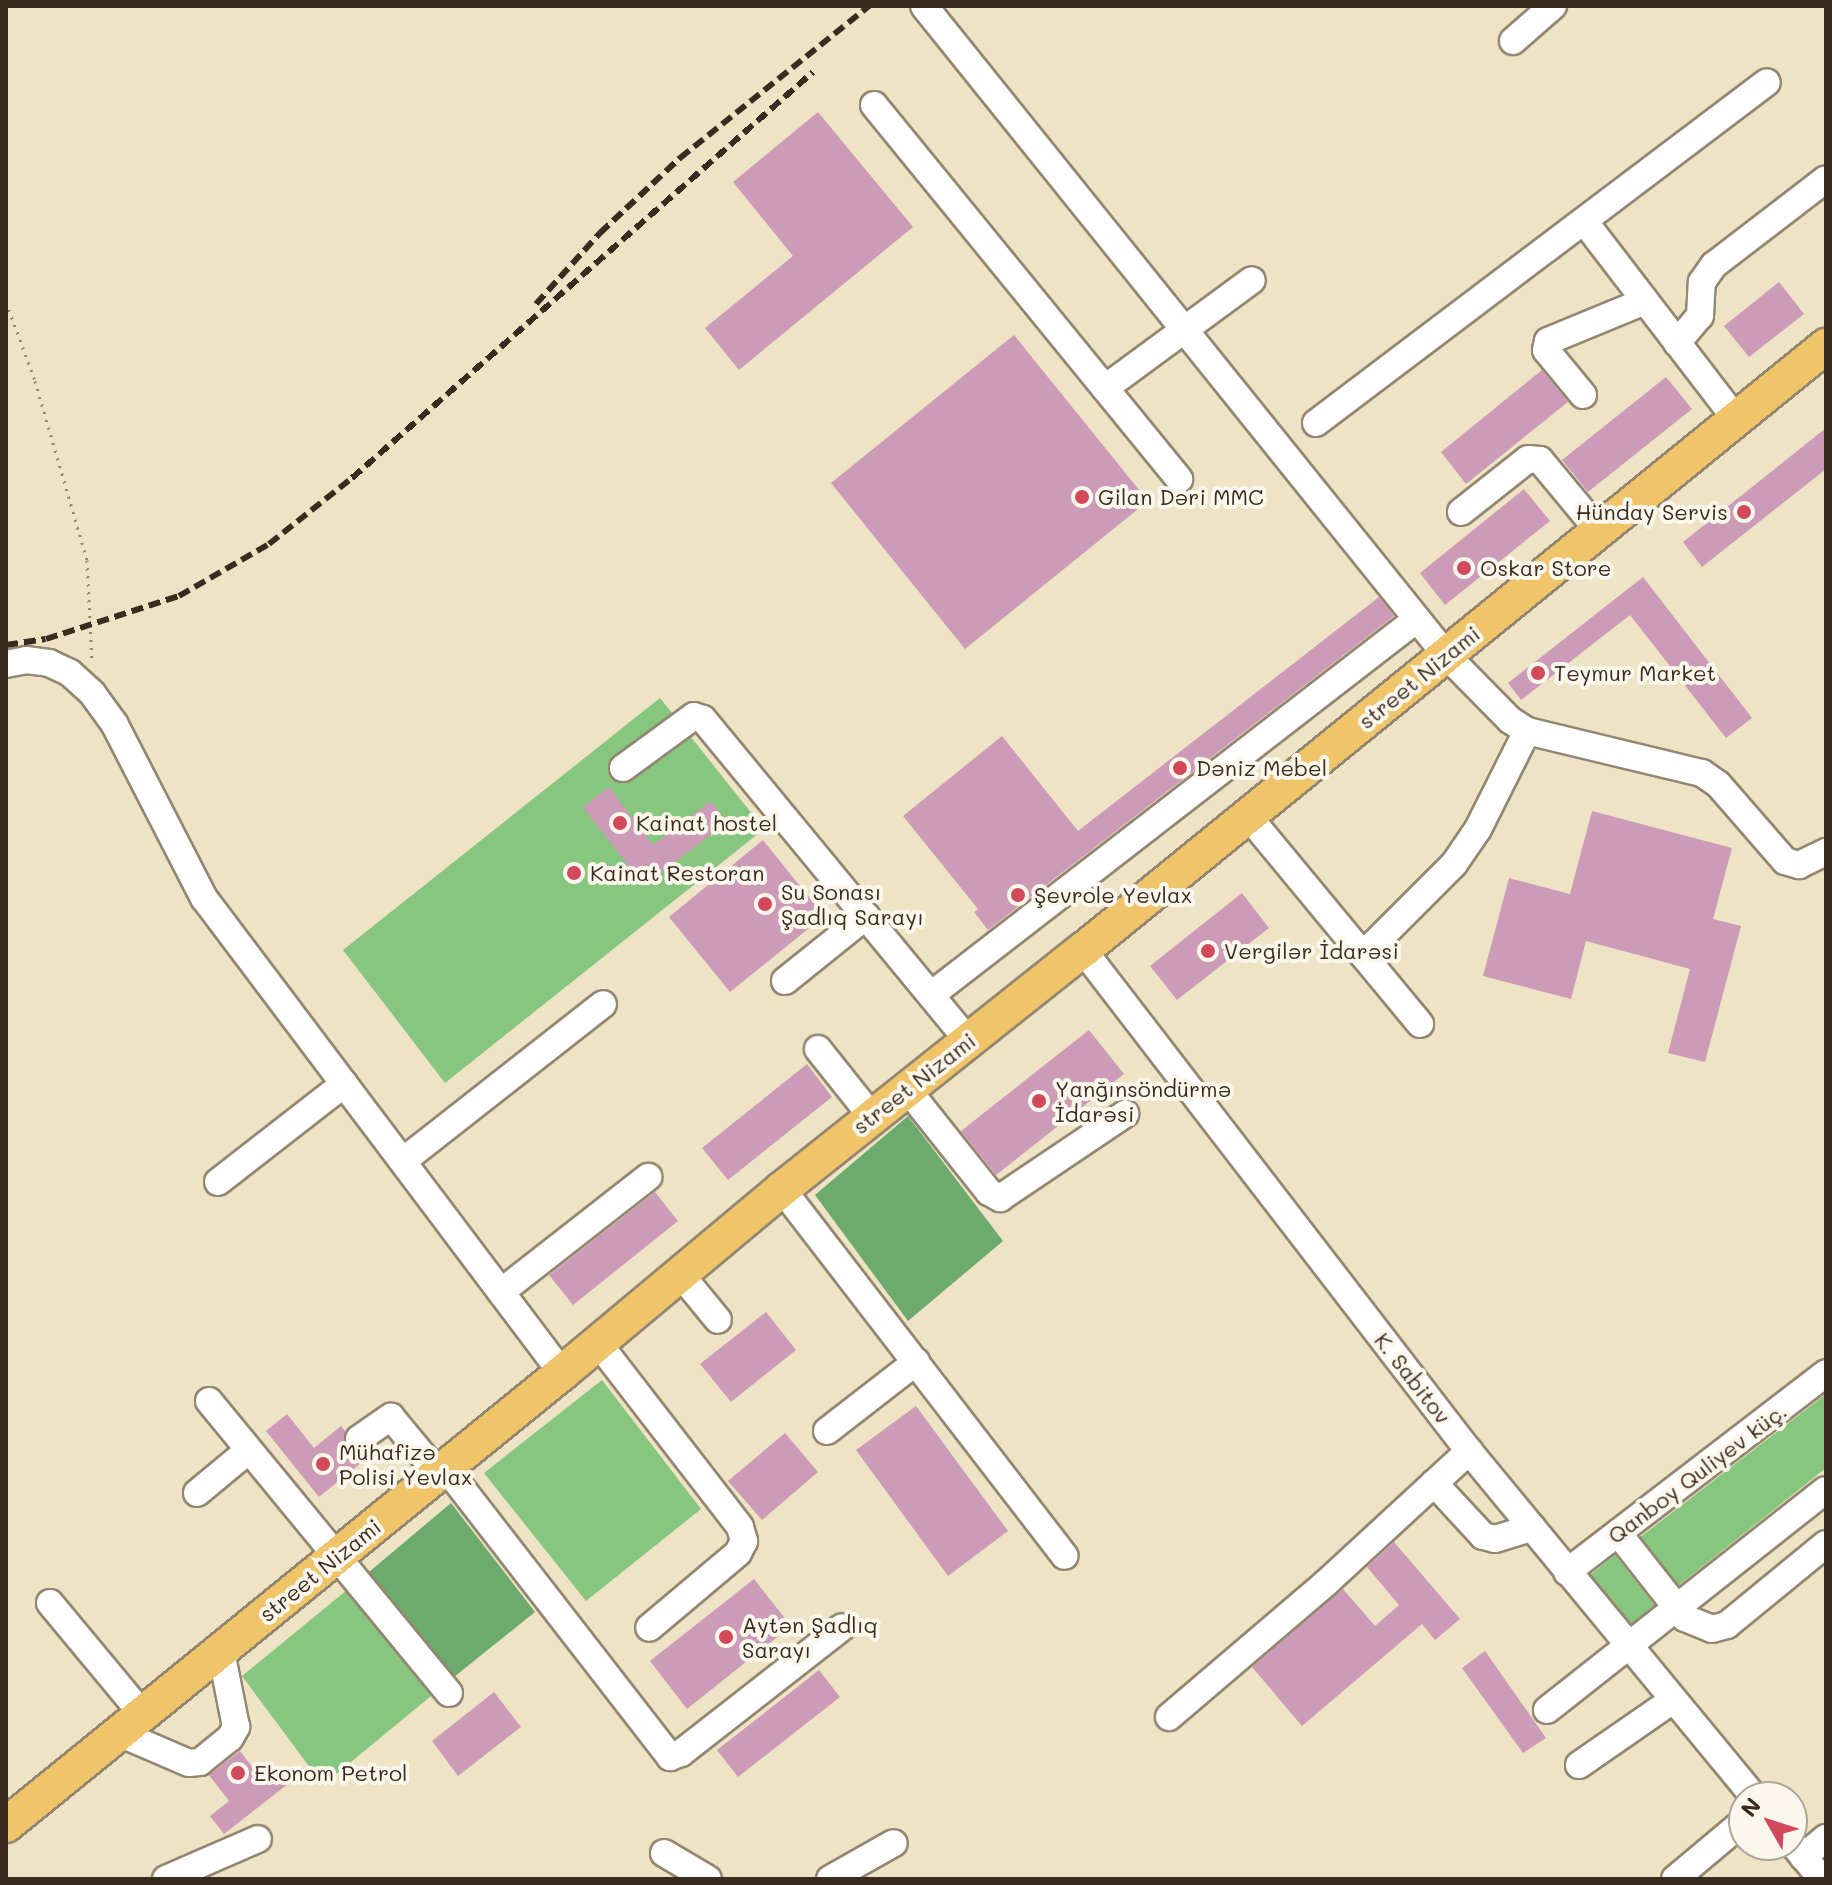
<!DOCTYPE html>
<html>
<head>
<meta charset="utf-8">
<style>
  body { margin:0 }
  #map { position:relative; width:1832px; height:1885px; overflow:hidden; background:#eee3c4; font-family:Mali,sans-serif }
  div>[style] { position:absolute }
  .green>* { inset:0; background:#86c67e }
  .forest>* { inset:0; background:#6cab6d }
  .building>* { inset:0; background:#cc9bb8 }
  .path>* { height:3px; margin-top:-1.5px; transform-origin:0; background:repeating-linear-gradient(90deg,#948671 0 2px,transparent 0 8px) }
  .roads { filter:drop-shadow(2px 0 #948671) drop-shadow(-2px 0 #948671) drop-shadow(0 2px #948671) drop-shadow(0 -2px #948671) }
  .minor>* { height:26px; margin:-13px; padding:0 13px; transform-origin:13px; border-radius:13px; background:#fff }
  .major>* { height:34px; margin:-17px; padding:0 17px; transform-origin:17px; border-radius:17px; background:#f0c469 }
  .rail>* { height:6px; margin-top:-3px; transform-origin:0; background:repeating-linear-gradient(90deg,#3b2a1e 0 12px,transparent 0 18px) }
  .dots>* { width:22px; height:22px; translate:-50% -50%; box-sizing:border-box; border:4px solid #fbf7ec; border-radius:50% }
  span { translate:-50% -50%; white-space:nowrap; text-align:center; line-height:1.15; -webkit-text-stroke:8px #fbf7ec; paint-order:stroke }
  .poi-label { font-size:22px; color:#3b2a1e }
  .left { translate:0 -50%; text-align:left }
  .right { translate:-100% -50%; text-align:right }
  .street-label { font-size:22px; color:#3b2a1e }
  .frame { position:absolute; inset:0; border:8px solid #3b2a1e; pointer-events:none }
  .north { position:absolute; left:1728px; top:1781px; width:80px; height:80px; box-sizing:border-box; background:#fbf7ec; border:2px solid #aea59a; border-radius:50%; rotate:309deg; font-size:22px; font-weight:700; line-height:32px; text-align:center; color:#3b2a1e }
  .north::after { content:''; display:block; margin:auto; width:28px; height:36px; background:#d1495b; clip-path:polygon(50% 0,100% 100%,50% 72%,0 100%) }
</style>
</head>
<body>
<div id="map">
  <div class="green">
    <div style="clip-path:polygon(660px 698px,764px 829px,445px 1083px,343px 950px)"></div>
    <div style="clip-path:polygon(602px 1380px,701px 1509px,586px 1601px,484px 1473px)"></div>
    <div style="clip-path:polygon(1826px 1394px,1826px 1468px,1678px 1586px,1639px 1538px)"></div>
    <div style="clip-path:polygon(1615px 1555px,1656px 1607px,1630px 1628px,1589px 1576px)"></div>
    <div style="clip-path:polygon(347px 1590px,431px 1696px,323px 1785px,242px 1676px)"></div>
  </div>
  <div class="forest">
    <div style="clip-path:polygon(908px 1116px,1003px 1241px,908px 1321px,815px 1195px)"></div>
    <div style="clip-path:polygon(451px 1503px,535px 1612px,454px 1677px,369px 1572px)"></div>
  </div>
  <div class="building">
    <div style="clip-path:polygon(818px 112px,913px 227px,739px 370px,705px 328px,793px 256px,733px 182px)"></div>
    <div style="clip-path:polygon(1779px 282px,1804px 314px,1749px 357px,1724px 326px)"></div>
    <div style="clip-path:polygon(1014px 335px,1148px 501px,965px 649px,831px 483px)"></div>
    <div style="clip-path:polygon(1542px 370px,1568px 402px,1466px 484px,1441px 452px)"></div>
    <div style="clip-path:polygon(1666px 377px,1692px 409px,1588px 492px,1562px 460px)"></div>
    <div style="clip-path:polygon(1826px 428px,1826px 469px,1702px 567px,1683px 542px)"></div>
    <div style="clip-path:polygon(1524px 489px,1550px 521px,1445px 605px,1420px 573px)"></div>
    <div style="clip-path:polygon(1643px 577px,1752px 718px,1726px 738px,1630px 615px,1521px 700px,1508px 683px)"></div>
    <div style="clip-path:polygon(1379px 597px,1394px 616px,988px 930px,974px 912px,978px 909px,903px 816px,1002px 736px,1078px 831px)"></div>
    <div style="clip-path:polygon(609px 787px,653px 845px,711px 801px,727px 822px,644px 886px,583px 807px)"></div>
    <div style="clip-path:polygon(1592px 811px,1732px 848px,1713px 919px,1741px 926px,1705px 1062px,1668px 1053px,1690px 969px,1586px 941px,1571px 999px,1483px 976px,1509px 878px,1570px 894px)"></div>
    <div style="clip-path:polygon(763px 840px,824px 916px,730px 992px,669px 917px)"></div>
    <div style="clip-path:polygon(1242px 893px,1269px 928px,1177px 1000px,1150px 966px)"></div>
    <div style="clip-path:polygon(1089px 1030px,1124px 1074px,996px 1175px,961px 1131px)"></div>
    <div style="clip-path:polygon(807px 1064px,832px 1097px,728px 1180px,702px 1148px)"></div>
    <div style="clip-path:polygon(655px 1192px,678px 1221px,573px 1305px,549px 1275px)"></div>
    <div style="clip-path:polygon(766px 1312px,796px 1350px,731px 1402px,700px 1364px)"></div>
    <div style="clip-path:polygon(916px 1406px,1008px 1531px,948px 1576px,856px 1450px)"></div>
    <div style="clip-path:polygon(287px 1414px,314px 1448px,341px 1426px,345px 1431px,346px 1449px,367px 1458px,319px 1497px,266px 1431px)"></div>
    <div style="clip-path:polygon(785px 1433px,818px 1472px,762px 1520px,728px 1481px)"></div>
    <div style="clip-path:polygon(1394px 1542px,1460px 1619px,1435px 1640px,1422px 1624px,1302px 1726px,1252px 1667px,1343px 1589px,1375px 1626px,1399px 1605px,1367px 1567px)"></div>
    <div style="clip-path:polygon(754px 1579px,791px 1626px,687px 1709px,650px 1661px)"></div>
    <div style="clip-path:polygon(1485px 1651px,1546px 1738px,1523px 1753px,1462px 1668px)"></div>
    <div style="clip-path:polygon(819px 1670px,840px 1697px,738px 1777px,717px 1750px)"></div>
    <div style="clip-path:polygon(494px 1692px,521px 1727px,458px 1776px,432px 1741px)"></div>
    <div style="clip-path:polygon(240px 1751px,259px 1776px,273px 1766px,288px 1784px,224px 1834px,210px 1816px,229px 1801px,209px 1775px)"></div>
  </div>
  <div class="path">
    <div style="left:6px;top:302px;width:84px;rotate:69.8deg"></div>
    <div style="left:35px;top:381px;width:186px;rotate:73.8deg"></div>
    <div style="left:87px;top:560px;width:101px;rotate:87.2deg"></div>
  </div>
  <div class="roads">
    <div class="minor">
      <div style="left:924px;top:6px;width:833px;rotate:51.19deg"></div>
      <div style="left:1446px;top:655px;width:91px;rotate:45.4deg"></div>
      <div style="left:1510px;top:720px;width:20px;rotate:33deg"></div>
      <div style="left:1527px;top:731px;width:180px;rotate:13.5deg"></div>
      <div style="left:1702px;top:773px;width:19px;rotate:35deg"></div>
      <div style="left:1718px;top:784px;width:102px;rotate:49deg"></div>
      <div style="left:1785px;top:861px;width:15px;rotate:16deg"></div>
      <div style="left:1799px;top:865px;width:30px;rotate:-26deg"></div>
      <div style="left:1513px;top:41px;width:53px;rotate:-41.2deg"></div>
      <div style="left:874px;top:105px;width:483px;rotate:50.8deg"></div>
      <div style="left:1584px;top:221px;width:250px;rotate:52.5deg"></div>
      <div style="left:1677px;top:343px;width:35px;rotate:-50deg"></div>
      <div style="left:1700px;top:316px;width:34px;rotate:-87deg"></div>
      <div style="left:1702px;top:282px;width:21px;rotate:-55deg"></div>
      <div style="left:1714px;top:265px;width:141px;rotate:-37.5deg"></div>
      <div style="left:1105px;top:388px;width:182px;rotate:-36.3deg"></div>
      <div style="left:1583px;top:395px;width:58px;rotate:-129.4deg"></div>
      <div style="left:1546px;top:350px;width:9px;rotate:-77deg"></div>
      <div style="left:1548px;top:341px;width:105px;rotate:-22.4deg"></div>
      <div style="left:1316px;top:423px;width:565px;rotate:-37.09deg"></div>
      <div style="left:1461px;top:512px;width:85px;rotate:-38.3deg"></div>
      <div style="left:1528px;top:459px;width:12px;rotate:5deg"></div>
      <div style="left:1540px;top:460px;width:92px;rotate:50.3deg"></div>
      <div style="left:6px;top:664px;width:20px;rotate:-11deg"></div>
      <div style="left:26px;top:660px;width:23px;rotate:7deg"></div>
      <div style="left:49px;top:663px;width:23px;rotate:25deg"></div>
      <div style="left:70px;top:673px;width:30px;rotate:42deg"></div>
      <div style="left:92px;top:693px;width:39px;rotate:54deg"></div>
      <div style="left:115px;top:725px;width:195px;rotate:62.8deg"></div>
      <div style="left:204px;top:898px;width:595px;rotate:53deg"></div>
      <div style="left:623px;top:768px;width:88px;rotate:-36.2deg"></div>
      <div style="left:694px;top:716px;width:9px;rotate:18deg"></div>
      <div style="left:703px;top:719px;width:417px;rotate:50.5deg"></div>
      <div style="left:1248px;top:816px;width:270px;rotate:50.4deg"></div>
      <div style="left:1083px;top:950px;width:632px;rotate:52.39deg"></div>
      <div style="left:1469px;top:1451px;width:448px;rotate:50.5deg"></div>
      <div style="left:1363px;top:955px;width:129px;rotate:-45deg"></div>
      <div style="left:1454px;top:864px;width:42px;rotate:-55.6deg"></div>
      <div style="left:1478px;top:829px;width:110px;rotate:-63.4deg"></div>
      <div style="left:785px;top:981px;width:104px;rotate:-38.7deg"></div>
      <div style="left:931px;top:995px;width:614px;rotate:-37.73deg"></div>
      <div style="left:818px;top:1049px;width:87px;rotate:51.5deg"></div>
      <div style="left:907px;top:1089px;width:132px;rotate:51.5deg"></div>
      <div style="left:989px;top:1192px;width:13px;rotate:29deg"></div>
      <div style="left:1000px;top:1198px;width:151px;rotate:-33.9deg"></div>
      <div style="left:403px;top:1161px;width:254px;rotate:-38.1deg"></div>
      <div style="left:218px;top:1182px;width:160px;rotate:-37.9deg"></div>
      <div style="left:782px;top:1189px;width:463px;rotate:52.4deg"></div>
      <div style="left:681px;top:1275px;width:58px;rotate:50.6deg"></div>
      <div style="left:501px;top:1292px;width:187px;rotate:-38deg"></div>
      <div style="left:598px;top:1343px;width:232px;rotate:52.3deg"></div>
      <div style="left:740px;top:1527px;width:15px;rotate:74deg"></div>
      <div style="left:744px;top:1541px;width:13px;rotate:117deg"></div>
      <div style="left:738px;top:1553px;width:116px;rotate:139.9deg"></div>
      <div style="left:209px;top:1401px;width:378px;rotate:50.6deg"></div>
      <div style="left:827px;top:1431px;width:113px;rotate:-37.8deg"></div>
      <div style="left:359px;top:1439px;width:39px;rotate:-35deg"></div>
      <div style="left:391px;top:1417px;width:74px;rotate:50.5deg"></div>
      <div style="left:446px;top:1468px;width:366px;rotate:52.2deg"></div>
      <div style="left:670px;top:1757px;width:12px;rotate:-20deg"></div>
      <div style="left:681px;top:1753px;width:204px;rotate:-38deg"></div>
      <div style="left:1434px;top:1483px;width:72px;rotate:47.2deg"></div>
      <div style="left:1483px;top:1536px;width:12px;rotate:14deg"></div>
      <div style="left:1495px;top:1539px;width:39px;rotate:-17deg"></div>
      <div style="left:197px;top:1493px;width:67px;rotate:-39.6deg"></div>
      <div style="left:1618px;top:1533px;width:108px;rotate:51.8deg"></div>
      <div style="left:1685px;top:1618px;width:29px;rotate:22deg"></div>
      <div style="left:1712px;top:1629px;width:16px;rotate:-15deg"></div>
      <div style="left:1727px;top:1625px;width:128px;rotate:-39.3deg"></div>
      <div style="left:1567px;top:1572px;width:327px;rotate:-37.5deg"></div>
      <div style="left:50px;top:1603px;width:144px;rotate:50.3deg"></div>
      <div style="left:1547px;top:1710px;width:355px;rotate:-38.3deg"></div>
      <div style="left:1169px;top:1717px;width:206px;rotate:-40.5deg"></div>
      <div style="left:1326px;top:1583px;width:195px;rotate:-42.7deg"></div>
      <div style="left:119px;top:1733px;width:76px;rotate:23.2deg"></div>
      <div style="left:189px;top:1763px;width:11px;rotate:-5deg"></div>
      <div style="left:200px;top:1762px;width:38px;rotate:-39deg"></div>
      <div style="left:230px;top:1738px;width:13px;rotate:-61deg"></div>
      <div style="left:236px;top:1727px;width:77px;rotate:-101.2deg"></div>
      <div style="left:1579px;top:1765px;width:114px;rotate:-34.7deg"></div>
      <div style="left:1792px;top:1843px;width:47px;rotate:50.2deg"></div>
      <div style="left:664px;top:1853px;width:51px;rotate:30.6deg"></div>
      <div style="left:1803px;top:1857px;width:30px;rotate:-40deg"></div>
      <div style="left:166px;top:1879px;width:100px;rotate:-23.5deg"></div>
      <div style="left:830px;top:1879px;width:73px;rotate:-29.4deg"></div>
      <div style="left:1675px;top:1879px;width:90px;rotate:-40deg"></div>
    </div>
    <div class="major">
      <div style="left:6px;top:1825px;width:717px;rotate:-39.11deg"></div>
      <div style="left:562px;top:1373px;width:287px;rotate:-39.9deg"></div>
      <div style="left:782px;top:1189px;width:384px;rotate:-38.5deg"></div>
      <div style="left:1083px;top:950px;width:958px;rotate:-39.11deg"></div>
    </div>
  </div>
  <div class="rail">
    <div style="left:536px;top:304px;width:96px;rotate:-48deg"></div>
    <div style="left:600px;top:233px;width:110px;rotate:-43.2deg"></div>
    <div style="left:680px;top:158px;width:243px;rotate:-38.8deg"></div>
    <div style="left:6px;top:645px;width:40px;rotate:-8.5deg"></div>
    <div style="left:46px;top:639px;width:140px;rotate:-17.9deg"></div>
    <div style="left:179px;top:596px;width:104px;rotate:-30deg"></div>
    <div style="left:269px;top:544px;width:106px;rotate:-38.5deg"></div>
    <div style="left:352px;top:478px;width:614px;rotate:-41.37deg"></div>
  </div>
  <div class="dots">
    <div style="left:1082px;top:497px;background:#d1495b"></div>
    <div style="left:1744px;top:512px;background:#d1495b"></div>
    <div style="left:1464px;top:568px;background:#d1495b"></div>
    <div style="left:1538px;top:673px;background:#d1495b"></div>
    <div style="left:1180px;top:768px;background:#d1495b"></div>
    <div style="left:620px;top:823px;background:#d1495b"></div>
    <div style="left:574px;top:873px;background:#d1495b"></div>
    <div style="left:1018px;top:895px;background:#d1495b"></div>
    <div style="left:765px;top:904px;background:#d1495b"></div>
    <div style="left:1208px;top:951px;background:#d1495b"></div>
    <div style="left:1039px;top:1101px;background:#d1495b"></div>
    <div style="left:323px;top:1464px;background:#d1495b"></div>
    <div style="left:726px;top:1637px;background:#d1495b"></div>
    <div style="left:238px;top:1773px;background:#d1495b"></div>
  </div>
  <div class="poi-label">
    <span class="left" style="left:1098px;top:497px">Gilan Dəri MMC</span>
    <span class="right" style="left:1728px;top:512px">Hünday Servis</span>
    <span class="left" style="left:1480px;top:568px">Oskar Store</span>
    <span class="left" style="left:1554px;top:673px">Teymur Market</span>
    <span class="left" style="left:1196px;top:768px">Dəniz Mebel</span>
    <span class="left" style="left:636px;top:823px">Kainat hostel</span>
    <span class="left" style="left:590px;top:873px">Kainat Restoran</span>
    <span class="left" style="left:781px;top:904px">Su Sonası<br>Şadlıq Sarayı</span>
    <span class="left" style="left:1034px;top:895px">Şevrole Yevlax</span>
    <span class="left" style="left:1224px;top:951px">Vergilər İdarəsi</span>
    <span class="left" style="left:1055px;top:1101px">Yanğınsöndürmə<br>İdarəsi</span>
    <span class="left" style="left:339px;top:1464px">Mühafizə<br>Polisi Yevlax</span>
    <span class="left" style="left:742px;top:1637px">Aytən Şadlıq<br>Sarayı</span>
    <span class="left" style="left:254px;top:1773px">Ekonom Petrol</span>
  </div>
  <div class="street-label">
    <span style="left:1419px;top:677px;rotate:-39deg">street Nizami</span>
    <span style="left:914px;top:1083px;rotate:-38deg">street Nizami</span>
    <span style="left:1413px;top:1378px;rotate:52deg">K. Sabitov</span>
    <span style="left:1697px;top:1473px;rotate:-37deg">Qanboy Quliyev küç.</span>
    <span style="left:320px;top:1570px;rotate:-39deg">street Nizami</span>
  </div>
  <div class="frame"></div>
  <div class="north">N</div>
</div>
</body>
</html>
